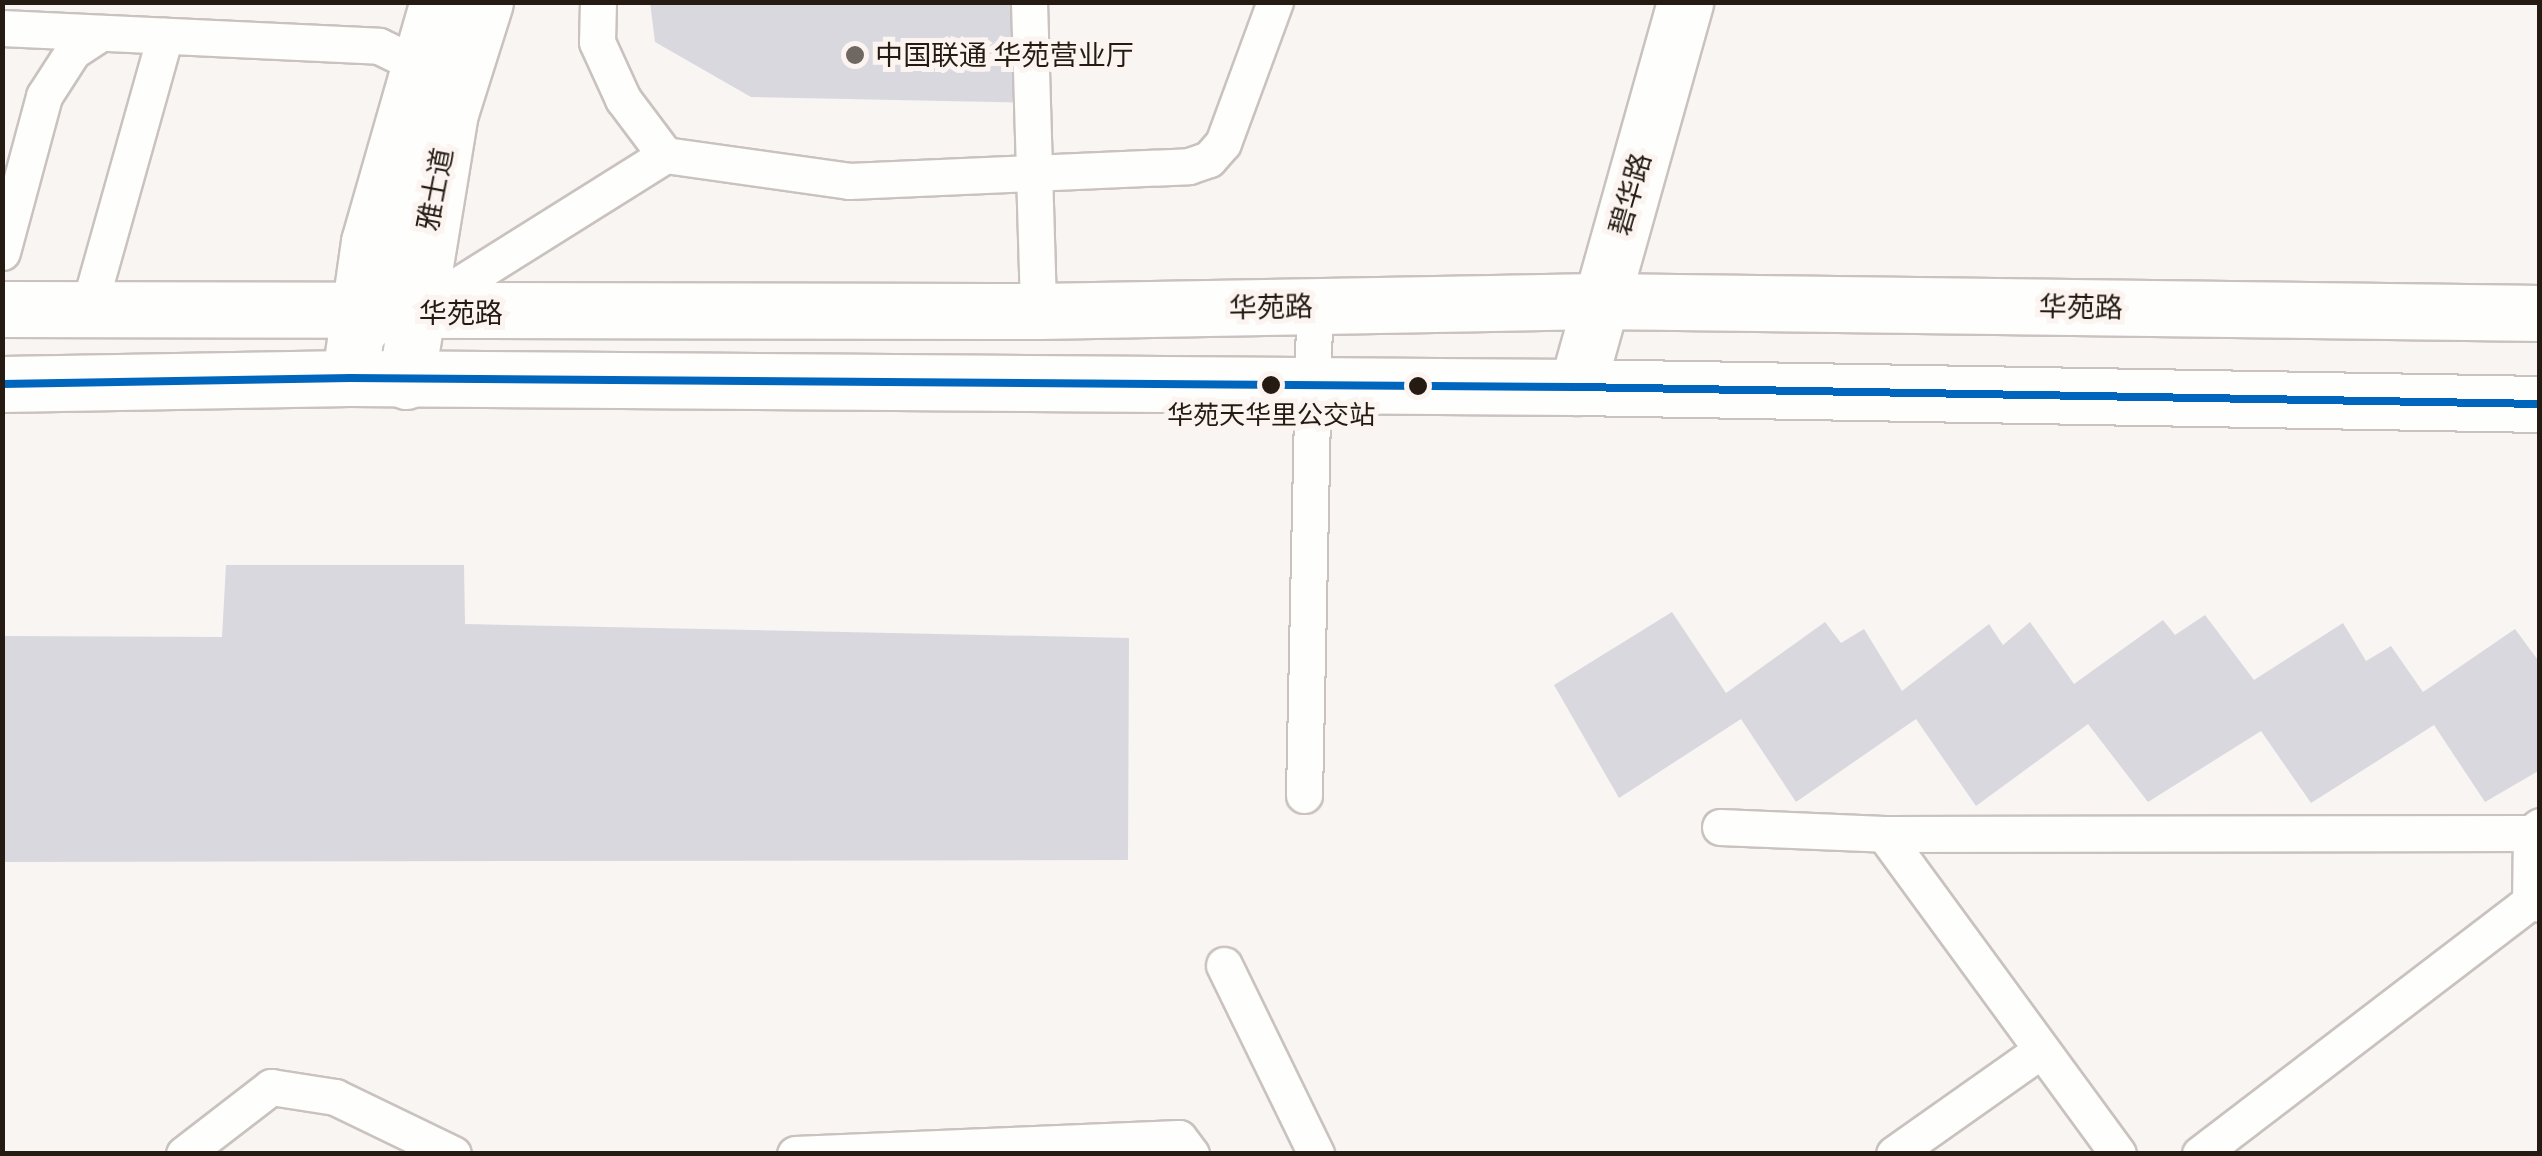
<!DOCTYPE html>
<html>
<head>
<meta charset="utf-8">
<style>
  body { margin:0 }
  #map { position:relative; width:2542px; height:1156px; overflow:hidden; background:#f8f5f3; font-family:"IBM Plex Sans","Noto Sans SC",sans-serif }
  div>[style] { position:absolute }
  .building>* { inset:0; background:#d9d8de }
  .roads { filter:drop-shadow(2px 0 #c9c2be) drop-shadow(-2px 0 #c9c2be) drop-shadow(0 2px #c9c2be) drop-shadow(0 -2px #c9c2be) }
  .service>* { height:35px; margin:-17.5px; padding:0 17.5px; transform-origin:17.5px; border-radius:17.5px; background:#fefefd }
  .minor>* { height:55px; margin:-27.5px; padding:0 27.5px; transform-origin:27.5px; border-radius:27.5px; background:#fefefd }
  .tertiary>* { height:55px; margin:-27.5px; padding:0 27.5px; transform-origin:27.5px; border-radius:27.5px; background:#fefefd }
  .secondary>* { height:55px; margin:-27.5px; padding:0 27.5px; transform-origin:27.5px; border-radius:27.5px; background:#fefefd }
  .bus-1>* { height:8px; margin:-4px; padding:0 4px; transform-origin:4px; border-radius:4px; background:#0065bd }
  .dots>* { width:28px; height:28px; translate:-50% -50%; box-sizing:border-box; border:5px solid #fbf4f0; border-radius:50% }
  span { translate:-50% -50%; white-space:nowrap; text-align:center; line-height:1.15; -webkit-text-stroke:10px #fbf4f0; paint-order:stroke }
  .bus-label { font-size:26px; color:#251b13 }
  .poi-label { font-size:28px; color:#251b13 }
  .left { translate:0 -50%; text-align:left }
  .street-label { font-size:28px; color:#251b13 }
  .frame { position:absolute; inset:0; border:5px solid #251b13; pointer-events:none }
</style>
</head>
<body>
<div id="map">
  <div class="building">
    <div style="clip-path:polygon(650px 2px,1035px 2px,1037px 103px,751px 97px,655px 42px)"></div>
    <div style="clip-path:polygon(226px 565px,464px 565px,465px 624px,1129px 638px,1128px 860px,2px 862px,2px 636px,222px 637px)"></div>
    <div style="clip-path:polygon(1672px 612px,1726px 693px,1825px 622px,1841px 643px,1864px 629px,1902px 691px,1989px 624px,2003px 645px,2030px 622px,2074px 684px,2163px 620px,2175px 635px,2205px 615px,2254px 680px,2343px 623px,2366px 661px,2391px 646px,2423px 692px,2515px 629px,2540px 663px,2540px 770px,2485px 802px,2434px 725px,2311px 803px,2261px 731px,2148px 802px,2088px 724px,1976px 806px,1916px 719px,1796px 802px,1741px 719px,1619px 798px,1554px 685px)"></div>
  </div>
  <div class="roads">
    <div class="service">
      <div style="left:598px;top:2px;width:40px;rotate:91.4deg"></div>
      <div style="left:597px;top:42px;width:63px;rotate:65.5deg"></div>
      <div style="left:623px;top:99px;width:70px;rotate:53.1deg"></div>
      <div style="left:1029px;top:2px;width:309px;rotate:88.3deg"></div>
      <div style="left:2px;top:28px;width:377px;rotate:2.7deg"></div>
      <div style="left:379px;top:46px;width:32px;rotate:26deg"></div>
      <div style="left:408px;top:60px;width:30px;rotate:49deg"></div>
      <div style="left:2px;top:252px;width:162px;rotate:-74.9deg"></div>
      <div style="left:44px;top:96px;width:54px;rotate:-57.2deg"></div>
      <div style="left:73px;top:51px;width:31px;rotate:-33deg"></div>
      <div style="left:423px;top:307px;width:286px;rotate:-32.1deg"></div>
      <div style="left:665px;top:155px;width:186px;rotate:8deg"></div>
      <div style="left:849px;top:181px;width:340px;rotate:-2.5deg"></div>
      <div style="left:1189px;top:166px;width:21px;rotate:-19deg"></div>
      <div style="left:1209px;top:159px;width:21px;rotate:-49deg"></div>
      <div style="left:1223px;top:143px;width:150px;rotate:-69.8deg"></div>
      <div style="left:88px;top:310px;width:285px;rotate:-74.3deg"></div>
      <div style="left:1304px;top:795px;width:488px;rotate:-88.8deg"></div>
      <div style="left:2540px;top:826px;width:11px;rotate:142deg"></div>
      <div style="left:2531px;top:833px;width:69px;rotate:90.8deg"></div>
      <div style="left:2530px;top:902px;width:10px;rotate:11deg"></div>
      <div style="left:1720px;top:827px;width:164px;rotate:2.4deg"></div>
      <div style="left:1884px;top:834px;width:647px;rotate:-0.09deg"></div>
      <div style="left:1884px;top:834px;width:396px;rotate:53.8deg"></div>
      <div style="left:1224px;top:965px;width:210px;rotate:64deg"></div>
      <div style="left:184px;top:1154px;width:110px;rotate:-37.6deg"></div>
      <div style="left:271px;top:1087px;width:65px;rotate:8.9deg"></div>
      <div style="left:335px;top:1097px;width:131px;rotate:25.8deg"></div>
      <div style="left:795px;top:1154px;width:384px;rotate:-2.4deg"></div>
      <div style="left:1179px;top:1138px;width:20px;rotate:53deg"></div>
      <div style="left:1894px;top:1154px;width:179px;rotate:-35.2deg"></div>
      <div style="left:2200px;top:1154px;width:415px;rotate:-37.4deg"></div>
    </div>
    <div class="minor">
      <div style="left:1577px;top:387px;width:400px;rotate:-74.3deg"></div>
    </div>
    <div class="tertiary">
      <div style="left:353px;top:354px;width:113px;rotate:-81.9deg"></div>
      <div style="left:369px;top:242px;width:250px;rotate:-74deg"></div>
      <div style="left:406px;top:381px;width:272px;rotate:-80.7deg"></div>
      <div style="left:450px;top:113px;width:116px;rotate:-72.5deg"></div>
    </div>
    <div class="secondary">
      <div style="left:2px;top:309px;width:1036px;rotate:0.11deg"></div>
      <div style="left:1038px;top:311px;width:559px;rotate:-1.02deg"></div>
      <div style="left:1597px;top:301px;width:943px;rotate:0.73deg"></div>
      <div style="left:357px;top:332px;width:60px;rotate:-49.1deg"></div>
      <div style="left:396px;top:287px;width:72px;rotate:-63.8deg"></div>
      <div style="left:2px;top:384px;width:348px;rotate:-1deg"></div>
      <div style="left:350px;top:378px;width:1227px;rotate:0.42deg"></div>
      <div style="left:1577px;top:387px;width:963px;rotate:1.01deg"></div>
    </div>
  </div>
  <div class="bus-1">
    <div style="left:2px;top:384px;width:348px;rotate:-1deg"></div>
    <div style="left:350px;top:378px;width:1227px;rotate:0.42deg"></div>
    <div style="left:1577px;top:387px;width:963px;rotate:1.01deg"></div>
  </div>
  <div class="dots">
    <div style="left:855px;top:55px;background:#6f6761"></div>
    <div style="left:1271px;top:385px;background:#251b13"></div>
    <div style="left:1418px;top:386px;background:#251b13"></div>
  </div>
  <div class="bus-label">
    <span style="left:1271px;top:415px">华苑天华里公交站</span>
  </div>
  <div class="poi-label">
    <span class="left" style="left:875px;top:55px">中国联通 华苑营业厅</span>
  </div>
  <div class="street-label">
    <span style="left:435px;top:189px;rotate:-79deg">雅士道</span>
    <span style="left:1630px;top:194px;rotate:-74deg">碧华路</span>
    <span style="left:1271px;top:307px;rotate:-1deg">华苑路</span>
    <span style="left:2081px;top:307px;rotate:1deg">华苑路</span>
    <span style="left:461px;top:313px">华苑路</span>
  </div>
  <div class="frame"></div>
</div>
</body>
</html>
